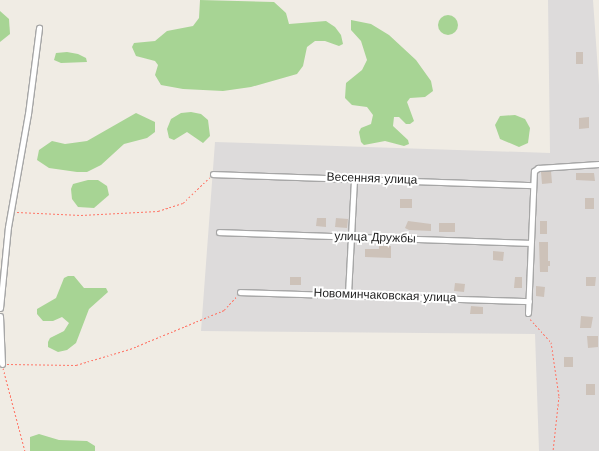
<!DOCTYPE html>
<html>
<head>
<meta charset="utf-8">
<style>
  body { margin:0 }
  #map { position:relative; width:599px; height:451px; overflow:hidden; background:#f0ece4; font-family:"Work Sans",sans-serif }
  div>[style] { position:absolute }
  .residential>* { inset:0; background:#dddbdb }
  .forest>* { inset:0; background:#a7d494 }
  .round { border-radius:50% }
  .building>* { inset:0; background:#cdc2b9 }
  .path>* { height:1px; margin-top:-0.5px; transform-origin:0; background:repeating-linear-gradient(90deg,#ff7566 0 2px,transparent 0 4px) }
  .roads { filter:drop-shadow(1px 0 #a6a6a6) drop-shadow(-1px 0 #a6a6a6) drop-shadow(0 1px #a6a6a6) drop-shadow(0 -1px #a6a6a6) }
  .minor>* { height:5px; margin:-2.5px; padding:0 2.5px; transform-origin:2.5px; border-radius:2.5px; background:#fff }
  span { translate:-50% -50%; white-space:nowrap; text-align:center; line-height:1.15; -webkit-text-stroke:4px #fff; paint-order:stroke }
  .street-label { font-size:12px; color:#1f1f1f }
</style>
</head>
<body>
<div id="map">
  <div class="residential">
    <div style="clip-path:polygon(548px 0,593px 0,599px 85px,599px 451px,539px 451px,535px 334px,201px 331px,215px 142px,550px 153px)"></div>
  </div>
  <div class="forest">
    <div style="clip-path:polygon(200px 0,274px 2px,286px 13px,289px 24px,326px 21px,335px 27px,341px 35px,343px 44px,339px 46px,325px 41px,315px 41px,307px 47px,303px 66px,297px 74px,251px 87px,223px 91px,183px 89px,161px 85px,155px 75px,158px 65px,155px 61px,136px 56px,132px 47px,134px 43px,155px 41px,167px 31px,193px 26px,199px 18px)"></div>
    <div style="clip-path:polygon(0 11px,9px 19px,10px 34px,0 42px)"></div>
    <div class="round" style="left:438px;top:15px;width:20px;height:20px"></div>
    <div style="clip-path:polygon(351px 20px,371px 24px,389px 35px,416px 60px,431px 81px,433px 91px,425px 97px,410px 98px,407px 102px,414px 121px,410px 124px,406px 124px,399px 117px,394px 117px,393px 126px,408px 140px,409px 144px,404px 146px,385px 141px,364px 145px,361px 142px,359px 132px,361px 128px,371px 124px,373px 115px,367px 107px,352px 105px,345px 98px,346px 83px,362px 70px,367px 60px,361px 41px,351px 30px)"></div>
    <div style="clip-path:polygon(67px 52px,78px 54px,86px 58px,87px 62px,61px 63px,54px 60px,56px 53px)"></div>
    <div style="clip-path:polygon(191px 112px,201px 114px,208px 120px,210px 136px,203px 143px,187px 132px,174px 140px,169px 138px,167px 129px,171px 119px,181px 113px)"></div>
    <div style="clip-path:polygon(136px 113px,155px 122px,155px 132px,147px 138px,124px 144px,101px 165px,87px 172px,77px 172px,49px 168px,37px 160px,39px 150px,52px 141px,65px 144px,87px 141px)"></div>
    <div style="clip-path:polygon(515px 115px,525px 119px,530px 128px,528px 143px,519px 147px,500px 139px,495px 125px,500px 116px)"></div>
    <div style="clip-path:polygon(88px 180px,98px 180px,107px 186px,109px 195px,94px 208px,78px 207px,72px 199px,71px 189px,73px 184px)"></div>
    <div style="clip-path:polygon(68px 276px,74px 276px,84px 288px,106px 288px,108px 292px,89px 309px,76px 343px,67px 350px,58px 352px,48px 347px,48px 342px,50px 338px,64px 331px,69px 323px,62px 317px,53px 321px,43px 321px,37px 314px,37px 309px,56px 298px,64px 278px)"></div>
    <div style="clip-path:polygon(39px 434px,59px 440px,87px 441px,95px 446px,95px 451px,30px 451px,30px 437px)"></div>
  </div>
  <div class="building">
    <div style="clip-path:polygon(576px 52px,583px 52px,583px 64px,576px 64px)"></div>
    <div style="clip-path:polygon(589px 117px,589px 128px,579px 129px,579px 118px)"></div>
    <div style="clip-path:polygon(551px 171px,552px 183px,542px 184px,541px 172px)"></div>
    <div style="clip-path:polygon(576px 173px,594px 173px,595px 181px,576px 180px)"></div>
    <div style="clip-path:polygon(585px 198px,594px 198px,594px 209px,585px 209px)"></div>
    <div style="clip-path:polygon(400px 199px,412px 199px,412px 208px,400px 208px)"></div>
    <div style="clip-path:polygon(317px 218px,326px 218px,326px 227px,316px 226px)"></div>
    <div style="clip-path:polygon(336px 218px,348px 219px,347px 228px,335px 227px)"></div>
    <div style="clip-path:polygon(408px 221px,431px 224px,431px 231px,409px 230px,405px 228px)"></div>
    <div style="clip-path:polygon(540px 221px,547px 221px,547px 234px,540px 234px)"></div>
    <div style="clip-path:polygon(439px 223px,455px 223px,455px 232px,439px 232px)"></div>
    <div style="clip-path:polygon(539px 242px,548px 242px,548px 261px,550px 261px,550px 266px,548px 266px,548px 272px,540px 272px)"></div>
    <div style="clip-path:polygon(379px 246px,391px 246px,391px 258px,365px 257px,365px 249px,379px 249px)"></div>
    <div style="clip-path:polygon(493px 251px,504px 252px,503px 261px,493px 260px)"></div>
    <div style="clip-path:polygon(290px 277px,301px 277px,301px 285px,290px 285px)"></div>
    <div style="clip-path:polygon(515px 277px,522px 277px,522px 288px,514px 288px)"></div>
    <div style="clip-path:polygon(586px 277px,596px 277px,595px 286px,586px 286px)"></div>
    <div style="clip-path:polygon(455px 283px,465px 284px,464px 292px,454px 291px)"></div>
    <div style="clip-path:polygon(536px 286px,545px 287px,544px 297px,536px 296px)"></div>
    <div style="clip-path:polygon(471px 306px,483px 307px,483px 314px,470px 314px)"></div>
    <div style="clip-path:polygon(581px 316px,593px 317px,591px 328px,580px 328px)"></div>
    <div style="clip-path:polygon(587px 336px,598px 336px,598px 347px,588px 348px)"></div>
    <div style="clip-path:polygon(564px 357px,573px 357px,573px 367px,564px 367px)"></div>
    <div style="clip-path:polygon(586px 384px,595px 384px,595px 395px,586px 395px)"></div>
  </div>
  <div class="path">
    <div style="left:17px;top:212px;width:64px;rotate:2.7deg"></div>
    <div style="left:81px;top:215px;width:77px;rotate:-3deg"></div>
    <div style="left:158px;top:211px;width:26px;rotate:-18deg"></div>
    <div style="left:183px;top:203px;width:37px;rotate:-44deg"></div>
    <div style="left:530px;top:319px;width:31px;rotate:48deg"></div>
    <div style="left:551px;top:342px;width:55px;rotate:81.6deg"></div>
    <div style="left:559px;top:396px;width:55px;rotate:96.2deg"></div>
    <div style="left:7px;top:364px;width:69px;rotate:0.8deg"></div>
    <div style="left:76px;top:365px;width:56px;rotate:-16.5deg"></div>
    <div style="left:130px;top:349px;width:102px;rotate:-22.5deg"></div>
    <div style="left:224px;top:310px;width:19px;rotate:-47deg"></div>
    <div style="left:3px;top:368px;width:86px;rotate:75.2deg"></div>
  </div>
  <div class="roads">
    <div class="minor">
      <div style="left:213px;top:174px;width:319px;rotate:2deg"></div>
      <div style="left:219px;top:232px;width:311px;rotate:2deg"></div>
      <div style="left:240px;top:292px;width:289px;rotate:1.8deg"></div>
      <div style="left:348px;top:294px;width:116px;rotate:-87deg"></div>
      <div style="left:0;top:308px;width:81px;rotate:-84.4deg"></div>
      <div style="left:8px;top:227px;width:115px;rotate:-80deg"></div>
      <div style="left:28px;top:114px;width:87px;rotate:-82.7deg"></div>
      <div style="left:528px;top:313px;width:142px;rotate:-87.6deg"></div>
      <div style="left:534px;top:171px;width:5px;rotate:-37deg"></div>
      <div style="left:538px;top:168px;width:61px;rotate:-3.8deg"></div>
      <div style="left:0;top:316px;width:48px;rotate:87.6deg"></div>
    </div>
  </div>
  <div class="street-label">
    <span style="left:372px;top:179px;rotate:2deg">Весенняя улица</span>
    <span style="left:375px;top:238px;rotate:2deg">улица Дружбы</span>
    <span style="left:385px;top:296px;rotate:2deg">Новоминчаковская улица</span>
  </div>
</div>
</body>
</html>
